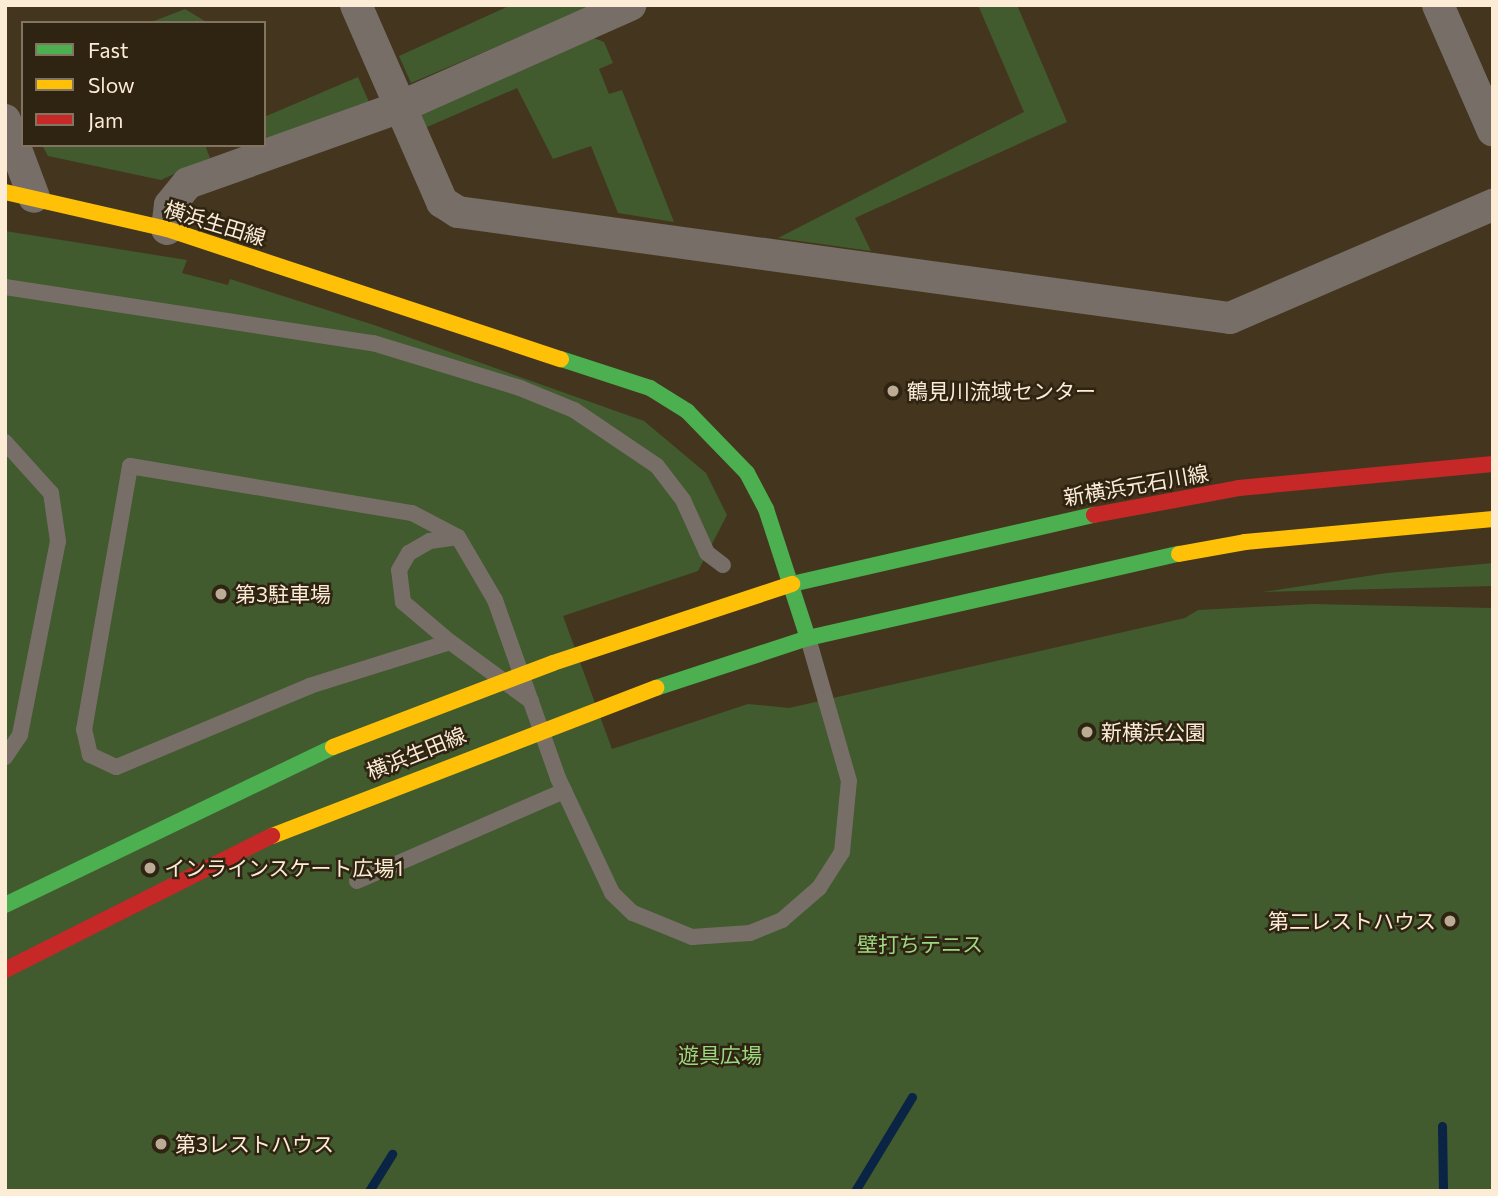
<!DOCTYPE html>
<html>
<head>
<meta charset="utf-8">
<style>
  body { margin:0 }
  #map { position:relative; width:1498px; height:1196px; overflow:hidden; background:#44361e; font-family:Commissioner,"Noto Sans JP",sans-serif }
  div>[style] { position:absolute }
  .green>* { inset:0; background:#415a2e }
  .stream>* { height:9px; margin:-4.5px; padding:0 4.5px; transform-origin:4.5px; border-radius:4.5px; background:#0a2445 }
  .lane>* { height:16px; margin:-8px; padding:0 8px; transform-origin:8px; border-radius:8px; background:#786e68 }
  .street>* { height:32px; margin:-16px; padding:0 16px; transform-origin:16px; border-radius:16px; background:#786e68 }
  .fast>* { height:16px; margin:-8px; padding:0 8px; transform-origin:8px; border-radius:8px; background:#4caf50 }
  .slow>* { height:16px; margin:-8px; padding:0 8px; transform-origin:8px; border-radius:8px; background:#ffc107 }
  .jam>* { height:16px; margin:-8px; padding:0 8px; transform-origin:8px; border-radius:8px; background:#c62828 }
  .dots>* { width:19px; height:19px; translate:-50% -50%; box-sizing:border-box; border:4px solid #2f2412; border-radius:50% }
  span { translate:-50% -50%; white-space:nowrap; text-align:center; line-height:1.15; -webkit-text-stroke:5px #2f2412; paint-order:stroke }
  .street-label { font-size:21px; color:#fcecd6 }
  .poi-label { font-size:21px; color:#fcecd6 }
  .left { translate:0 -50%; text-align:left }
  .right { translate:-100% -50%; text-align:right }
  .park-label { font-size:21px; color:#9cd882 }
  .frame { position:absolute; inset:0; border:7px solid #fcecd6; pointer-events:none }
  .legend { position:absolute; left:21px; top:21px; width:245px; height:126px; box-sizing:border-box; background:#2f2412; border:2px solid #817460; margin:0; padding:9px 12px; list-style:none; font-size:21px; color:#fcecd6 }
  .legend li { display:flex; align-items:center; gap:14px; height:35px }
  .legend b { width:35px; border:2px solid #817460 }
</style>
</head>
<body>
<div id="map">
  <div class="green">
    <div style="clip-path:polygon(511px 5px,595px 5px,411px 83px,399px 56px)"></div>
    <div style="clip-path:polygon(978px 5px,1017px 5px,1067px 122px,855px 218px,871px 251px,778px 238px,1024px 112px)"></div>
    <div style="clip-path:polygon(185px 9px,208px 23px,154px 23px,154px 21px)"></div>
    <div style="clip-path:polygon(591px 37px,604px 42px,613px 63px,599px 69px,609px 94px,622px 90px,674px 222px,618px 213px,591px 146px,553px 159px,517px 88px,427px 127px,416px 117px)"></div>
    <div style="clip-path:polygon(358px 77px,369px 102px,264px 144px,264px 117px)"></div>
    <div style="clip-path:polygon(42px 145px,205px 145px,210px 158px,161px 180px,48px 156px)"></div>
    <div style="clip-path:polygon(5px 231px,187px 260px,182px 273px,228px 285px,230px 279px,374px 325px,644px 421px,706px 473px,727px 515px,698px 571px,563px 616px,612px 749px,748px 704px,789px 708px,1185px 618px,1198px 610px,1312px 604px,1493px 608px,1493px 1191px,5px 1191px)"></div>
    <div style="clip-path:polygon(1493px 563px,1493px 586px,1263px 592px,1387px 573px)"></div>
  </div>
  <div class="stream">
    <div style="left:1442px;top:1126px;width:65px;rotate:89.1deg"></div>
    <div style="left:369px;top:1191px;width:44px;rotate:-58.1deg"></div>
    <div style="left:855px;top:1191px;width:110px;rotate:-58.8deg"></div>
  </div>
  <div class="lane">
    <div style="left:5px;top:287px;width:372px;rotate:8.7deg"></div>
    <div style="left:373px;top:343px;width:154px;rotate:17deg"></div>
    <div style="left:520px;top:388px;width:58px;rotate:22.2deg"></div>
    <div style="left:574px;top:410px;width:100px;rotate:34deg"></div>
    <div style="left:657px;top:466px;width:43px;rotate:52.6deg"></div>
    <div style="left:683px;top:500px;width:58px;rotate:65.6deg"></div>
    <div style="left:707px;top:553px;width:20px;rotate:37deg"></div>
    <div style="left:5px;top:442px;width:69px;rotate:48deg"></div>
    <div style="left:51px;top:493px;width:49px;rotate:81.7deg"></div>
    <div style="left:58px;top:541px;width:198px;rotate:101.1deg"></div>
    <div style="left:20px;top:735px;width:27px;rotate:124deg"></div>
    <div style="left:450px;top:642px;width:62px;rotate:-139.6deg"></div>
    <div style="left:403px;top:602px;width:32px;rotate:-97deg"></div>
    <div style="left:399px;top:570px;width:20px;rotate:-60deg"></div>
    <div style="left:409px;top:553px;width:24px;rotate:-30deg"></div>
    <div style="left:430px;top:541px;width:28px;rotate:-8deg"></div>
    <div style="left:531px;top:701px;width:100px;rotate:-143.9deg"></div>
    <div style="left:450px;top:642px;width:147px;rotate:162.6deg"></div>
    <div style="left:310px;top:686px;width:210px;rotate:157.3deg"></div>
    <div style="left:116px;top:767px;width:29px;rotate:-155deg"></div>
    <div style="left:90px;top:755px;width:26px;rotate:-103deg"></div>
    <div style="left:84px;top:730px;width:268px;rotate:-80.1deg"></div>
    <div style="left:130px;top:466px;width:286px;rotate:9.5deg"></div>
    <div style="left:412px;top:513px;width:52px;rotate:27.6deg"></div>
    <div style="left:458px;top:537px;width:73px;rotate:59.6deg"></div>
    <div style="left:495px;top:600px;width:189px;rotate:70.5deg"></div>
    <div style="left:558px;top:778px;width:127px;rotate:64.8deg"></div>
    <div style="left:612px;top:893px;width:29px;rotate:44deg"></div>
    <div style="left:633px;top:913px;width:64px;rotate:22.1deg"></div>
    <div style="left:692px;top:937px;width:58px;rotate:-3.9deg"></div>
    <div style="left:750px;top:933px;width:35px;rotate:-22deg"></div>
    <div style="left:782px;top:920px;width:49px;rotate:-40.9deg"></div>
    <div style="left:819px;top:888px;width:43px;rotate:-57.4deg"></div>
    <div style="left:842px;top:852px;width:71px;rotate:-84.4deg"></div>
    <div style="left:849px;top:781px;width:149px;rotate:-106deg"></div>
    <div style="left:357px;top:881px;width:226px;rotate:-23.5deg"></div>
  </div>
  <div class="street">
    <div style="left:356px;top:5px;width:215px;rotate:66.4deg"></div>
    <div style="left:442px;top:202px;width:19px;rotate:32deg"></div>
    <div style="left:458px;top:212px;width:779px;rotate:7.82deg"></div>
    <div style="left:1230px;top:318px;width:286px;rotate:-23.3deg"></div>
    <div style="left:1438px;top:5px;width:137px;rotate:66.4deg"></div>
    <div style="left:5px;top:120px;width:82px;rotate:69.4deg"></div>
    <div style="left:167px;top:229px;width:24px;rotate:-83deg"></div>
    <div style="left:170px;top:205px;width:28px;rotate:-51deg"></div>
    <div style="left:188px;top:183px;width:225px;rotate:-19.7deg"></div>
    <div style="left:400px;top:107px;width:252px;rotate:-23.9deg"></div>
  </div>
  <div class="fast">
    <div style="left:561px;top:359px;width:94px;rotate:18deg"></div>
    <div style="left:650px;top:388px;width:44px;rotate:31.9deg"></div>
    <div style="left:687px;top:411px;width:86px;rotate:45.9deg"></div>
    <div style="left:747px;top:473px;width:41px;rotate:62.2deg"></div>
    <div style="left:766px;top:509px;width:136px;rotate:72deg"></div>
    <div style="left:808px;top:638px;width:160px;rotate:161.8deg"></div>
    <div style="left:792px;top:584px;width:310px;rotate:-12.9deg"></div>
    <div style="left:808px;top:638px;width:380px;rotate:-12.8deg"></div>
    <div style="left:5px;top:905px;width:364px;rotate:-25.7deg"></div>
  </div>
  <div class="slow">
    <div style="left:5px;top:192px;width:166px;rotate:12.9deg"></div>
    <div style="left:167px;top:229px;width:415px;rotate:18.3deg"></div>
    <div style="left:1179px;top:554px;width:67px;rotate:-10.3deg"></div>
    <div style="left:1245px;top:542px;width:249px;rotate:-5.3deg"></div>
    <div style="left:333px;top:747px;width:235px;rotate:-20.9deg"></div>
    <div style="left:553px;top:663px;width:252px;rotate:-18.3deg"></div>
    <div style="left:272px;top:836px;width:412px;rotate:-21.1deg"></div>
  </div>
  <div class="jam">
    <div style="left:1094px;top:515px;width:147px;rotate:-10.5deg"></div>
    <div style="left:1239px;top:488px;width:255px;rotate:-5.4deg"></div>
    <div style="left:5px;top:970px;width:299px;rotate:-26.7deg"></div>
  </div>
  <div class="dots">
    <div style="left:893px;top:391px;background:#bcac96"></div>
    <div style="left:221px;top:594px;background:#bcac96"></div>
    <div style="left:1087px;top:732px;background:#bcac96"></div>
    <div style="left:150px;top:868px;background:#bcac96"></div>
    <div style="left:1450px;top:921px;background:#bcac96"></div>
    <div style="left:161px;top:1144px;background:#bcac96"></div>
  </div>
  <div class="street-label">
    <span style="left:215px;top:223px;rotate:17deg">横浜生田線</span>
    <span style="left:1136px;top:485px;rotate:-10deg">新横浜元石川線</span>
    <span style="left:416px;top:753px;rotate:-22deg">横浜生田線</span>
  </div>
  <div class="poi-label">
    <span class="left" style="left:907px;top:391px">鶴見川流域センター</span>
    <span class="left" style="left:235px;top:594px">第3駐車場</span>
    <span class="left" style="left:1101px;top:732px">新横浜公園</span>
    <span class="left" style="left:164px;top:868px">インラインスケート広場1</span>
    <span class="right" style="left:1436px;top:921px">第二レストハウス</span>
    <span class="left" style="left:175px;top:1144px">第3レストハウス</span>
  </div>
  <div class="park-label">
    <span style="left:920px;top:944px">壁打ちテニス</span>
    <span style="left:720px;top:1055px">遊具広場</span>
  </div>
  <div class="frame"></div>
  <ul class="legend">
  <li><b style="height:9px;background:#4caf50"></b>Fast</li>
  <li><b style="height:9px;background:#ffc107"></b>Slow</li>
  <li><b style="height:9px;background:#c62828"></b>Jam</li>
  </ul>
</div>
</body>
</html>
